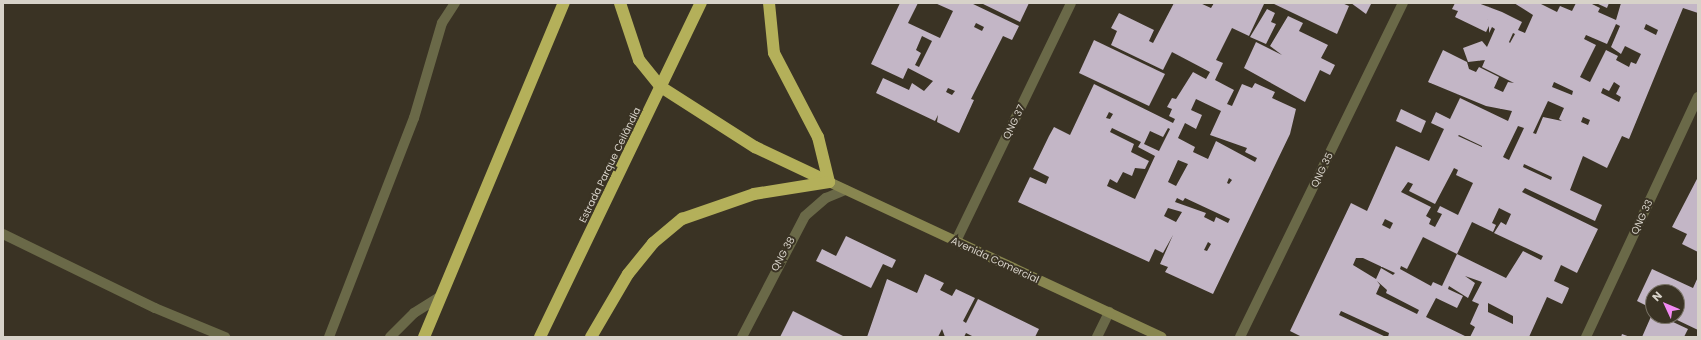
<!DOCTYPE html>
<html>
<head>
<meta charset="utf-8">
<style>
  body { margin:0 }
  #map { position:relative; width:1701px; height:340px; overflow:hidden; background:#3a3324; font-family:Poppins,sans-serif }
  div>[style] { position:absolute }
  .building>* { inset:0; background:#c3b6c6 }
  .lane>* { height:10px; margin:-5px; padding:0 5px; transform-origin:5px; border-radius:5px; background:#6a6948 }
  .street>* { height:10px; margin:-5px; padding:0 5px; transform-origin:5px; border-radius:5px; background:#6a6948 }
  .secondary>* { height:10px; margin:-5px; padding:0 5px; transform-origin:5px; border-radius:5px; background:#888650 }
  .highway>* { height:12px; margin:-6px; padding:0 6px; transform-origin:6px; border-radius:6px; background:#b4b05a }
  span { translate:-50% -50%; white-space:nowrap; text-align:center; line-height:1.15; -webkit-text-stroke:4px #3a3324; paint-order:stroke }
  .street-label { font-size:10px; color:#d7d2c9 }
  .frame { position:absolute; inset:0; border:4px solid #d7d2c9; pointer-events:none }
  .north { position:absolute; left:1645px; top:284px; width:40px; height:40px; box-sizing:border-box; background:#3a3324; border:1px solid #797366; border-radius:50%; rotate:314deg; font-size:11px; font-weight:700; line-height:16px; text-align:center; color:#d7d2c9 }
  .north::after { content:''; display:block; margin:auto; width:14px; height:18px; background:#f28af3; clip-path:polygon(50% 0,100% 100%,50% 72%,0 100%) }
</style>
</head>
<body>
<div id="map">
  <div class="building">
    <div style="clip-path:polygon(evenodd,900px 3px,918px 3px,908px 23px,940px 38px,953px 11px,935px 3px,971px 3px,1019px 26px,1012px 40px,1003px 36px,971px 99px,974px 100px,959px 133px,937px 122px,938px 115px,935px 121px,876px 93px,883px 78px,909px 90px,912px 83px,924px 91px,933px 81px,908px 68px,903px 79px,871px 64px,900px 3px,976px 23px,984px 27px,982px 31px,974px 27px,976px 23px,900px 3px,922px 36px,932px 41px,919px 67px,915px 65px,921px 53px,916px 50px,922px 36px,900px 3px,948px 88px,955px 91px,952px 95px,946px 92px,948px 88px)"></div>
    <div style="clip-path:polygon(981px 3px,1029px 3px,1020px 22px)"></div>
    <div style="clip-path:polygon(evenodd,1174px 3px,1200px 3px,1211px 8px,1214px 3px,1264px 4px,1249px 36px,1232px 28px,1216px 60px,1223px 63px,1215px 80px,1234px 90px,1227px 104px,1232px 106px,1242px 84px,1252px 88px,1255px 83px,1275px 92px,1272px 98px,1296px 109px,1290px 134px,1213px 294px,1165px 272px,1168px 267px,1160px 264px,1173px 235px,1163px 253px,1155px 249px,1149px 262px,1018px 202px,1030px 177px,1046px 184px,1049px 177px,1033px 169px,1049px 136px,1054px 127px,1070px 135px,1094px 84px,1173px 123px,1175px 119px,1169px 116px,1172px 109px,1167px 107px,1172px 98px,1176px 99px,1193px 72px,1206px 79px,1210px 72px,1172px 52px,1163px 70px,1111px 45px,1117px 31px,1111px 28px,1119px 13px,1154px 30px,1149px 41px,1153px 43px,1174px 3px,1196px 99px,1221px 111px,1210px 135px,1247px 148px,1245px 152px,1257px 158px,1255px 162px,1216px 141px,1208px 159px,1193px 152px,1195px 147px,1178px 138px,1185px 123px,1196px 129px,1202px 115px,1191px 110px,1196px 99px,1174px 3px,1109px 112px,1113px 114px,1110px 119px,1106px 118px,1109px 112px,1174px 3px,1112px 128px,1141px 142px,1138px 147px,1155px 156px,1135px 199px,1107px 186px,1110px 179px,1117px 183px,1123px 172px,1132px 176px,1135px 168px,1145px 169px,1149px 161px,1131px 152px,1134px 144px,1110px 132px,1112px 128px,1174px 3px,1168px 128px,1170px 129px,1159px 151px,1144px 144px,1150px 131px,1163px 137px,1168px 128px,1174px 3px,1178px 160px,1188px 164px,1176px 186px,1168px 182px,1178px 160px,1174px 3px,1229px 178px,1232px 180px,1229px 184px,1227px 183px,1229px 178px,1174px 3px,1177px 198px,1183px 201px,1185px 198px,1230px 219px,1228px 223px,1216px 217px,1214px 222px,1204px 217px,1206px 213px,1175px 202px,1177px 198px,1174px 3px,1168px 208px,1182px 212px,1176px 222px,1164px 216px,1168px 208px,1174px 3px,1208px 242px,1211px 244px,1207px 251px,1204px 250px,1208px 242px)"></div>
    <div style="clip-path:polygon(1272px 3px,1342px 3px,1349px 6px,1337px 34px)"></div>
    <div style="clip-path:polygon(1351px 3px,1370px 3px,1371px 4px,1366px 14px)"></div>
    <div style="clip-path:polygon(evenodd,1455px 3px,1478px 3px,1502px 12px,1522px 22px,1518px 30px,1525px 33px,1533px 15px,1514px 3px,1539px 3px,1557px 12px,1560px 6px,1572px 11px,1576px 3px,1590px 3px,1600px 8px,1598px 12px,1616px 20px,1621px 3px,1698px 3px,1698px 13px,1683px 8px,1629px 139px,1622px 136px,1607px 168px,1583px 156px,1570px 190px,1602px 205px,1595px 221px,1525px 188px,1522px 192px,1598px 229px,1577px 273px,1561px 265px,1554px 281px,1569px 288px,1568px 291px,1562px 304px,1547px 297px,1529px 337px,1470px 337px,1475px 327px,1470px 324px,1479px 304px,1472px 301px,1482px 282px,1465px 276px,1475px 283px,1468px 298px,1449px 286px,1448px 289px,1463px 296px,1457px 308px,1436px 298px,1426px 317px,1467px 337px,1388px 337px,1389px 333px,1341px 311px,1339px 315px,1386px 337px,1302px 337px,1290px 331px,1351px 203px,1367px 211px,1396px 146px,1429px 161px,1444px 129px,1431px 123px,1436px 112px,1450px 119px,1460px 98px,1508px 121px,1512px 111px,1486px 106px,1428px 82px,1443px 50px,1467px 62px,1469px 69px,1476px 72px,1479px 67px,1499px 77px,1494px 88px,1503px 92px,1508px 82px,1514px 83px,1482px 67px,1485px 60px,1468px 62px,1463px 48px,1482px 41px,1487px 47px,1495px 29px,1492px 27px,1489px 33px,1489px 26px,1486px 32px,1455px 17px,1458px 11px,1452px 9px,1455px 3px,1616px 24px,1620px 26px,1611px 47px,1621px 54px,1625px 46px,1641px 54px,1636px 64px,1631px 62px,1629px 67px,1616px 60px,1618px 56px,1606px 50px,1590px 82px,1580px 77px,1596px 45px,1584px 39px,1586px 35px,1607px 44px,1616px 24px,1455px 3px,1646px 24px,1658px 30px,1656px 35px,1644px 29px,1646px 24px,1455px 3px,1513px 33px,1515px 34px,1510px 43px,1509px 42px,1513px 33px,1455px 3px,1554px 82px,1573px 91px,1572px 95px,1552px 87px,1554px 82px,1455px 3px,1614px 82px,1620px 86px,1616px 94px,1621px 97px,1619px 102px,1601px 93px,1603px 88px,1609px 91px,1614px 82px,1455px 3px,1548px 101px,1564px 108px,1559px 119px,1562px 121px,1543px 117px,1536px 134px,1533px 133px,1548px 101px,1455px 3px,1583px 117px,1590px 120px,1588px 125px,1581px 122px,1583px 117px,1455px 3px,1518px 126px,1524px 128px,1509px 160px,1503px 157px,1518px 126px,1455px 3px,1459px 135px,1482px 146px,1482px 147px,1458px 136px,1459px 135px,1455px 3px,1524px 164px,1552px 177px,1551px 180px,1523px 167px,1524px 164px,1455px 3px,1454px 168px,1458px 170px,1456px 175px,1473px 183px,1458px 215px,1440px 206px,1437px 212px,1442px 214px,1435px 227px,1429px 224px,1431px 219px,1426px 216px,1431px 207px,1401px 192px,1408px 182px,1413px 184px,1409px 191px,1435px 204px,1454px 168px,1455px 3px,1499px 208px,1511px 214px,1506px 225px,1501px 222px,1494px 233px,1543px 256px,1541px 260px,1523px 251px,1506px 278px,1457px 254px,1442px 286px,1433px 282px,1431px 286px,1400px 269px,1401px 266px,1407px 269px,1423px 237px,1457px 254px,1472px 222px,1493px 232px,1496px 225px,1492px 223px,1499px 208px,1455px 3px,1385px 219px,1393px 223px,1390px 229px,1382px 225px,1385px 219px,1455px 3px,1356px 258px,1363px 258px,1395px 273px,1393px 275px,1381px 268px,1376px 279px,1353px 265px,1356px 258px,1455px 3px,1377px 281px,1387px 290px,1386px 293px,1419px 310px,1417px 314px,1376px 294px,1380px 285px,1377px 281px,1455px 3px,1488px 303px,1513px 316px,1513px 324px,1488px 312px,1488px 303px)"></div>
    <div style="clip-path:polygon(1596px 3px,1609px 3px,1607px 8px)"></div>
    <div style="clip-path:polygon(1267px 9px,1275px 13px,1271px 22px,1276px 24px,1266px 44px,1250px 37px)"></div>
    <div style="clip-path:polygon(1288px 16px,1303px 23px,1299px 31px,1328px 45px,1321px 58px,1335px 65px,1330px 75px,1320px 70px,1305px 102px,1244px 68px,1256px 42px,1282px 55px,1270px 46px)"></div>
    <div style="clip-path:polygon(1094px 40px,1165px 74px,1149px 106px,1079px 73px)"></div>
    <div style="clip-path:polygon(1401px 109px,1426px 121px,1421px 133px,1396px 121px)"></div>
    <div style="clip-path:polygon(1698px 177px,1698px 252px,1682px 244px,1687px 234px,1672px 227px)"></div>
    <div style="clip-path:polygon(846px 236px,896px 260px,892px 268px,883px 264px,871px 288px,816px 261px,822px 249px,836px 256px)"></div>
    <div style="clip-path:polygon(1652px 269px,1693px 288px,1698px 277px,1698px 330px,1675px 319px,1673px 322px,1688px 329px,1684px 337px,1642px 337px,1653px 312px,1653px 316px,1677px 316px,1677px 292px,1653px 292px,1653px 309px,1637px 301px)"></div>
    <div style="clip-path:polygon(925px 274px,944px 283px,940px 290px,952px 296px,956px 289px,975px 298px,963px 321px,966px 323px,978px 299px,1039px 329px,1035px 337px,974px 337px,966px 333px,964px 337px,945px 337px,942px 329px,938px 337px,867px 337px,887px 279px,917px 293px)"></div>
    <div style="clip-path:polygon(793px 311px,845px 337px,780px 337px)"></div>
    <div style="clip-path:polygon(1622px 334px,1630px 337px,1621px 337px)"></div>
  </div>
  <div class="lane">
    <div style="left:3px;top:234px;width:169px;rotate:26deg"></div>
    <div style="left:155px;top:308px;width:76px;rotate:22.5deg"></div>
    <div style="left:329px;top:337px;width:235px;rotate:-68.8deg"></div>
    <div style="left:414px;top:118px;width:99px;rotate:-73.6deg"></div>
    <div style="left:442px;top:23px;width:24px;rotate:-57deg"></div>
    <div style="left:390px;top:337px;width:34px;rotate:-45deg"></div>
    <div style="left:414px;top:313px;width:32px;rotate:-32deg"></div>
  </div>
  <div class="street">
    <div style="left:956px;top:241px;width:264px;rotate:-64.2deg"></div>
    <div style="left:742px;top:337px;width:136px;rotate:-62.5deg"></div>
    <div style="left:805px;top:216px;width:28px;rotate:-41deg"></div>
    <div style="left:826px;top:198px;width:21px;rotate:-23deg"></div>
    <div style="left:1097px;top:337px;width:28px;rotate:-64deg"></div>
    <div style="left:1240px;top:337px;width:372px;rotate:-64deg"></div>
    <div style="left:1586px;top:337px;width:265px;rotate:-65deg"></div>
  </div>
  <div class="secondary">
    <div style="left:829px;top:182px;width:367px;rotate:25deg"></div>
  </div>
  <div class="highway">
    <div style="left:620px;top:3px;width:60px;rotate:71.6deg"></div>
    <div style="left:639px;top:60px;width:35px;rotate:51deg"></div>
    <div style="left:661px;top:87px;width:112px;rotate:32.6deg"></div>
    <div style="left:755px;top:147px;width:82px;rotate:25.3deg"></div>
    <div style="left:769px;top:3px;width:50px;rotate:84.3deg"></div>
    <div style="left:774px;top:53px;width:95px;rotate:62.4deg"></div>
    <div style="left:818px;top:137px;width:46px;rotate:76.3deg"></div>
    <div style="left:424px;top:337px;width:362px;rotate:-67.3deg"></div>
    <div style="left:540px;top:337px;width:371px;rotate:-64.3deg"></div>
    <div style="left:591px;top:337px;width:73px;rotate:-59.6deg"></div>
    <div style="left:628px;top:274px;width:40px;rotate:-51deg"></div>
    <div style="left:653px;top:243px;width:38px;rotate:-40deg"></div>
    <div style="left:682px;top:219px;width:76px;rotate:-19.1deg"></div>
    <div style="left:754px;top:194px;width:76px;rotate:-9.1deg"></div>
  </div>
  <div class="street-label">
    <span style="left:1014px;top:122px;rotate:-64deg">QNG 37</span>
    <span style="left:610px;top:165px;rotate:-64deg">Estrada Parque Ceilândia</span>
    <span style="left:1322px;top:170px;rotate:-64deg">QNG 35</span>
    <span style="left:1642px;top:217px;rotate:-65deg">QNG 33</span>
    <span style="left:783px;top:254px;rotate:-61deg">QNG 38</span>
    <span style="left:995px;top:260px;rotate:25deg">Avenida Comercial</span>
  </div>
  <div class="frame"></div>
  <div class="north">N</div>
</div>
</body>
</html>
